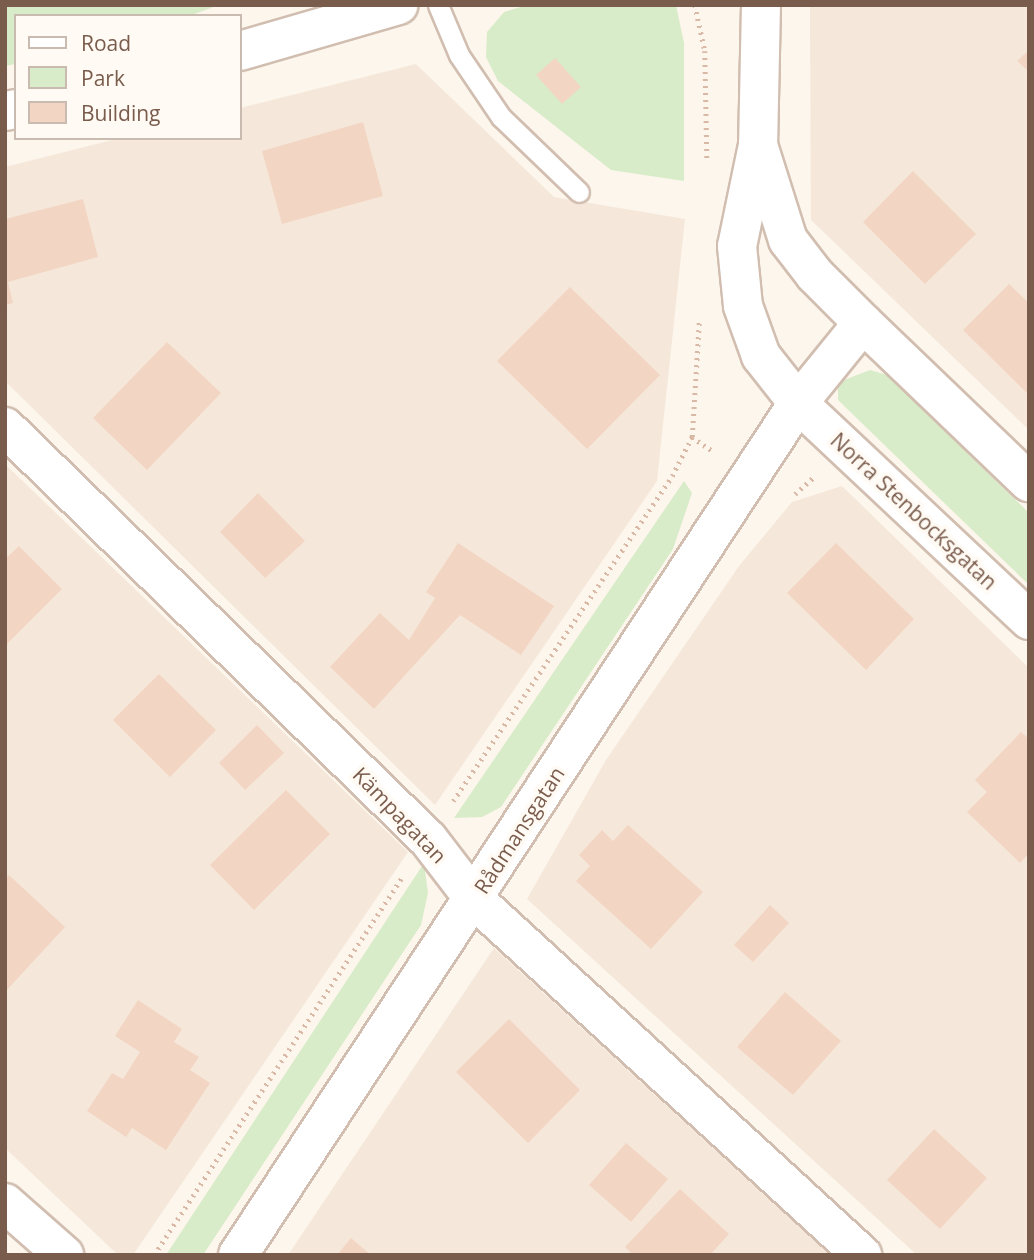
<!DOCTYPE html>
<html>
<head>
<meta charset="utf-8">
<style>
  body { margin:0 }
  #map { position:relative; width:1034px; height:1260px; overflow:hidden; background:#fdf6ec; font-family:"Open Sans",sans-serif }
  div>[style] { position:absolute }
  .residential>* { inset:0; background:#f5e8da }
  .green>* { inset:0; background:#d8ecc9 }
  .building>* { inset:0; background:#f3d5c3 }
  .path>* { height:4.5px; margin-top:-2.25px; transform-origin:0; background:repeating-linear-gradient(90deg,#d9b8a5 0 2px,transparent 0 7px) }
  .roads { filter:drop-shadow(2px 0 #d1beb0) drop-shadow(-2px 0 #d1beb0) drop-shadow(0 2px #d1beb0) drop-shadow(0 -2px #d1beb0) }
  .service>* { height:19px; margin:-9.5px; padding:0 9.5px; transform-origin:9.5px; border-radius:9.5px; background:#fff }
  .minor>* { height:38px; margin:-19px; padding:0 19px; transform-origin:19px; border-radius:19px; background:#fff }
  .tertiary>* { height:38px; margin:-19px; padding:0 19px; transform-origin:19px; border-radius:19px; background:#fff }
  span { translate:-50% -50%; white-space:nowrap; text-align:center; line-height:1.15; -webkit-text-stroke:7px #fffaf3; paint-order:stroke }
  .street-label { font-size:21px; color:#7a5c4d }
  .frame { position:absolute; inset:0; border:7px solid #7a5c4d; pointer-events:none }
  .legend { position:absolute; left:14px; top:14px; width:228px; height:126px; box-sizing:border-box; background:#fffaf3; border:2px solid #cabbb1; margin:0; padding:9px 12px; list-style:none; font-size:21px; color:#7a5c4d }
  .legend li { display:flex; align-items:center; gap:14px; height:35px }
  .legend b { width:35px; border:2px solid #cabbb1 }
</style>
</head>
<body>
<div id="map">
  <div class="residential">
    <div style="clip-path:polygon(810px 5px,1029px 5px,1029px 430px,811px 220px)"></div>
    <div style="clip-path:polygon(416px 64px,554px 197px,685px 219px,657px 481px,435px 805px,5px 381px,5px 167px,120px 138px,240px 138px,240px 108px)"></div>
    <div style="clip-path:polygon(5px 464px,408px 852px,133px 1255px,118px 1255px,5px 1148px)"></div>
    <div style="clip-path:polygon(842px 486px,1029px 668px,1029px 1255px,917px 1255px,527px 899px,606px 760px,739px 566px,792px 502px)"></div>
    <div style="clip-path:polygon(494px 948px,830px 1255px,288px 1255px)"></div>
  </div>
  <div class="green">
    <div style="clip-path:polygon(5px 5px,219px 5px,189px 16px,16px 16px,16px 64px,5px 66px)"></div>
    <div style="clip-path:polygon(527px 5px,676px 5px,684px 43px,684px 181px,611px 170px,498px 81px,486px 57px,487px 32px,504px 12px)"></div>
    <div style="clip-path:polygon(870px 370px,887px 375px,1029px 513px,1029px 585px,838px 400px,838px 386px,844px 380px)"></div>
    <div style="clip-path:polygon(684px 481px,692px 493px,673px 549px,501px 807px,482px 817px,454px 818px)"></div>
    <div style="clip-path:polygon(424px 863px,428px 893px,421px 925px,203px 1255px,166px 1255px)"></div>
  </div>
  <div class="building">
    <div style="clip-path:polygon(1029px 50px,1029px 72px,1017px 61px)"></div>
    <div style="clip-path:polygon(555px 58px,581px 87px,562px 104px,536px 75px)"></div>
    <div style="clip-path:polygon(363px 122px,383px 196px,282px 224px,262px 151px)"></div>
    <div style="clip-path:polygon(913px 171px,976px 234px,925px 284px,863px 222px)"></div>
    <div style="clip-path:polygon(83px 199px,98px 257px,8px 282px,13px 303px,5px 305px,5px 219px)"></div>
    <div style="clip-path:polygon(1009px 284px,1029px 303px,1029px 395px,963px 330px)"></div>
    <div style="clip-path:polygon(570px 287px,660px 375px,587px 449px,497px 361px)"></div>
    <div style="clip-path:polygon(167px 342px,221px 393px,147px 470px,93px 418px)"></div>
    <div style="clip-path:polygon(258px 493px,305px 541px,265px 578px,220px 532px)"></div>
    <div style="clip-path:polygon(458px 543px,554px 606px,521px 655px,460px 615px,374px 709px,330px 667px,380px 613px,409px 640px,435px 598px,426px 592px)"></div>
    <div style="clip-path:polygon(836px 543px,914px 619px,866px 670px,787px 593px)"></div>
    <div style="clip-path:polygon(19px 546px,62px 589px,5px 646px,5px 559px)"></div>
    <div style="clip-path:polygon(159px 674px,216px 730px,170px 777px,113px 720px)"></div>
    <div style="clip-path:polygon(257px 725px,284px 753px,245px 790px,219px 763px)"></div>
    <div style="clip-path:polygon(1021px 732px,1029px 739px,1029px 853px,1020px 863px,967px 812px,987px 792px,975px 780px)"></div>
    <div style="clip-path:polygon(286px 790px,330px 834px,254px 910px,210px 865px)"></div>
    <div style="clip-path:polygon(628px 825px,703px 892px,651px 949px,576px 881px,590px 866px,579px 855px,602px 830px,613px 841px)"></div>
    <div style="clip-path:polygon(9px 875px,65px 927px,5px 992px,5px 880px)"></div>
    <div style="clip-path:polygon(770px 905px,789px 923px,753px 962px,734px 945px)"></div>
    <div style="clip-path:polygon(785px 992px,841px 1041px,793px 1095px,737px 1047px)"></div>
    <div style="clip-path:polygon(138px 1000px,182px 1029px,174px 1042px,199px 1057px,190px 1070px,210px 1083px,166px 1150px,132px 1128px,126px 1137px,87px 1111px,112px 1073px,123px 1079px,140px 1052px,115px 1036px)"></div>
    <div style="clip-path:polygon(509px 1019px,580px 1090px,528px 1143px,456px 1072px)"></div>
    <div style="clip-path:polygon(934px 1129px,987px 1178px,940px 1229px,887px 1180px)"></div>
    <div style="clip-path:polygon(626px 1143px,668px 1179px,631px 1222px,589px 1185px)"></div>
    <div style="clip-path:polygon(680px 1189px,729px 1234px,710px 1255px,633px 1255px,625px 1247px)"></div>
    <div style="clip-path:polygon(351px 1238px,371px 1255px,337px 1255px)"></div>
  </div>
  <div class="path">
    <div style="left:695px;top:5px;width:47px;rotate:77.7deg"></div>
    <div style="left:705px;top:51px;width:108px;rotate:88.9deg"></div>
    <div style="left:692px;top:437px;width:27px;rotate:34deg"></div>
    <div style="left:795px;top:494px;width:27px;rotate:-42deg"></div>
    <div style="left:453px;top:801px;width:392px;rotate:-56deg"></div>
    <div style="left:672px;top:476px;width:44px;rotate:-62.9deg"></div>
    <div style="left:692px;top:437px;width:115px;rotate:-86.5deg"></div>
    <div style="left:154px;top:1255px;width:451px;rotate:-56.7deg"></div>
  </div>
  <div class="roads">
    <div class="service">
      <div style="left:438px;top:5px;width:54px;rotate:67.2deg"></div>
      <div style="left:459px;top:55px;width:75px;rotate:55.9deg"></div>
      <div style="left:501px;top:117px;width:108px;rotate:43.9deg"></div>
    </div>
    <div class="minor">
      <div style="left:863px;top:323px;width:230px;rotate:43.8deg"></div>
      <div style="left:798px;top:403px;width:317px;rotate:43.2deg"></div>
      <div style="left:5px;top:427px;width:590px;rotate:44.25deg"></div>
      <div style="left:428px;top:839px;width:76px;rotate:52.5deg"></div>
      <div style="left:474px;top:899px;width:527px;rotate:42.54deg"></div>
      <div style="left:5px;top:1203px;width:79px;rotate:41.4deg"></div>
    </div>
    <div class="tertiary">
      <div style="left:761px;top:5px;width:140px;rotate:91.2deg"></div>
      <div style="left:758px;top:145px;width:103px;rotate:101.7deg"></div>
      <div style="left:737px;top:246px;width:60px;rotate:84.3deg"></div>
      <div style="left:743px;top:306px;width:53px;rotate:70.2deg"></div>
      <div style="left:761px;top:356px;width:60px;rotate:51.8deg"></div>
      <div style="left:240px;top:51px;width:165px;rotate:-16.2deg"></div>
      <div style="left:5px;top:111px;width:11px;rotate:-10deg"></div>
      <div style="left:238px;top:1255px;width:1020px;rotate:-56.68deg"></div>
      <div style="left:798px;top:403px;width:103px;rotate:-50.9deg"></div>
      <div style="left:863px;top:323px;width:68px;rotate:-135deg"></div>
      <div style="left:815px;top:275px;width:44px;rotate:-127.6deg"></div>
      <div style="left:788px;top:240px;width:100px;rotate:-107.5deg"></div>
    </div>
  </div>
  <div class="street-label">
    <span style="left:914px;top:511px;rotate:43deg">Norra Stenbocksgatan</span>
    <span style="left:400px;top:815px;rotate:46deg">Kämpagatan</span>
    <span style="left:519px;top:830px;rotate:-57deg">Rådmansgatan</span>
  </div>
  <div class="frame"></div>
  <ul class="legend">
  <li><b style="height:9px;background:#fff"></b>Road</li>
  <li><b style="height:19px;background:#d8ecc9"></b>Park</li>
  <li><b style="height:19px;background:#f3d5c3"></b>Building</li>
  </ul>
</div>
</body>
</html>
